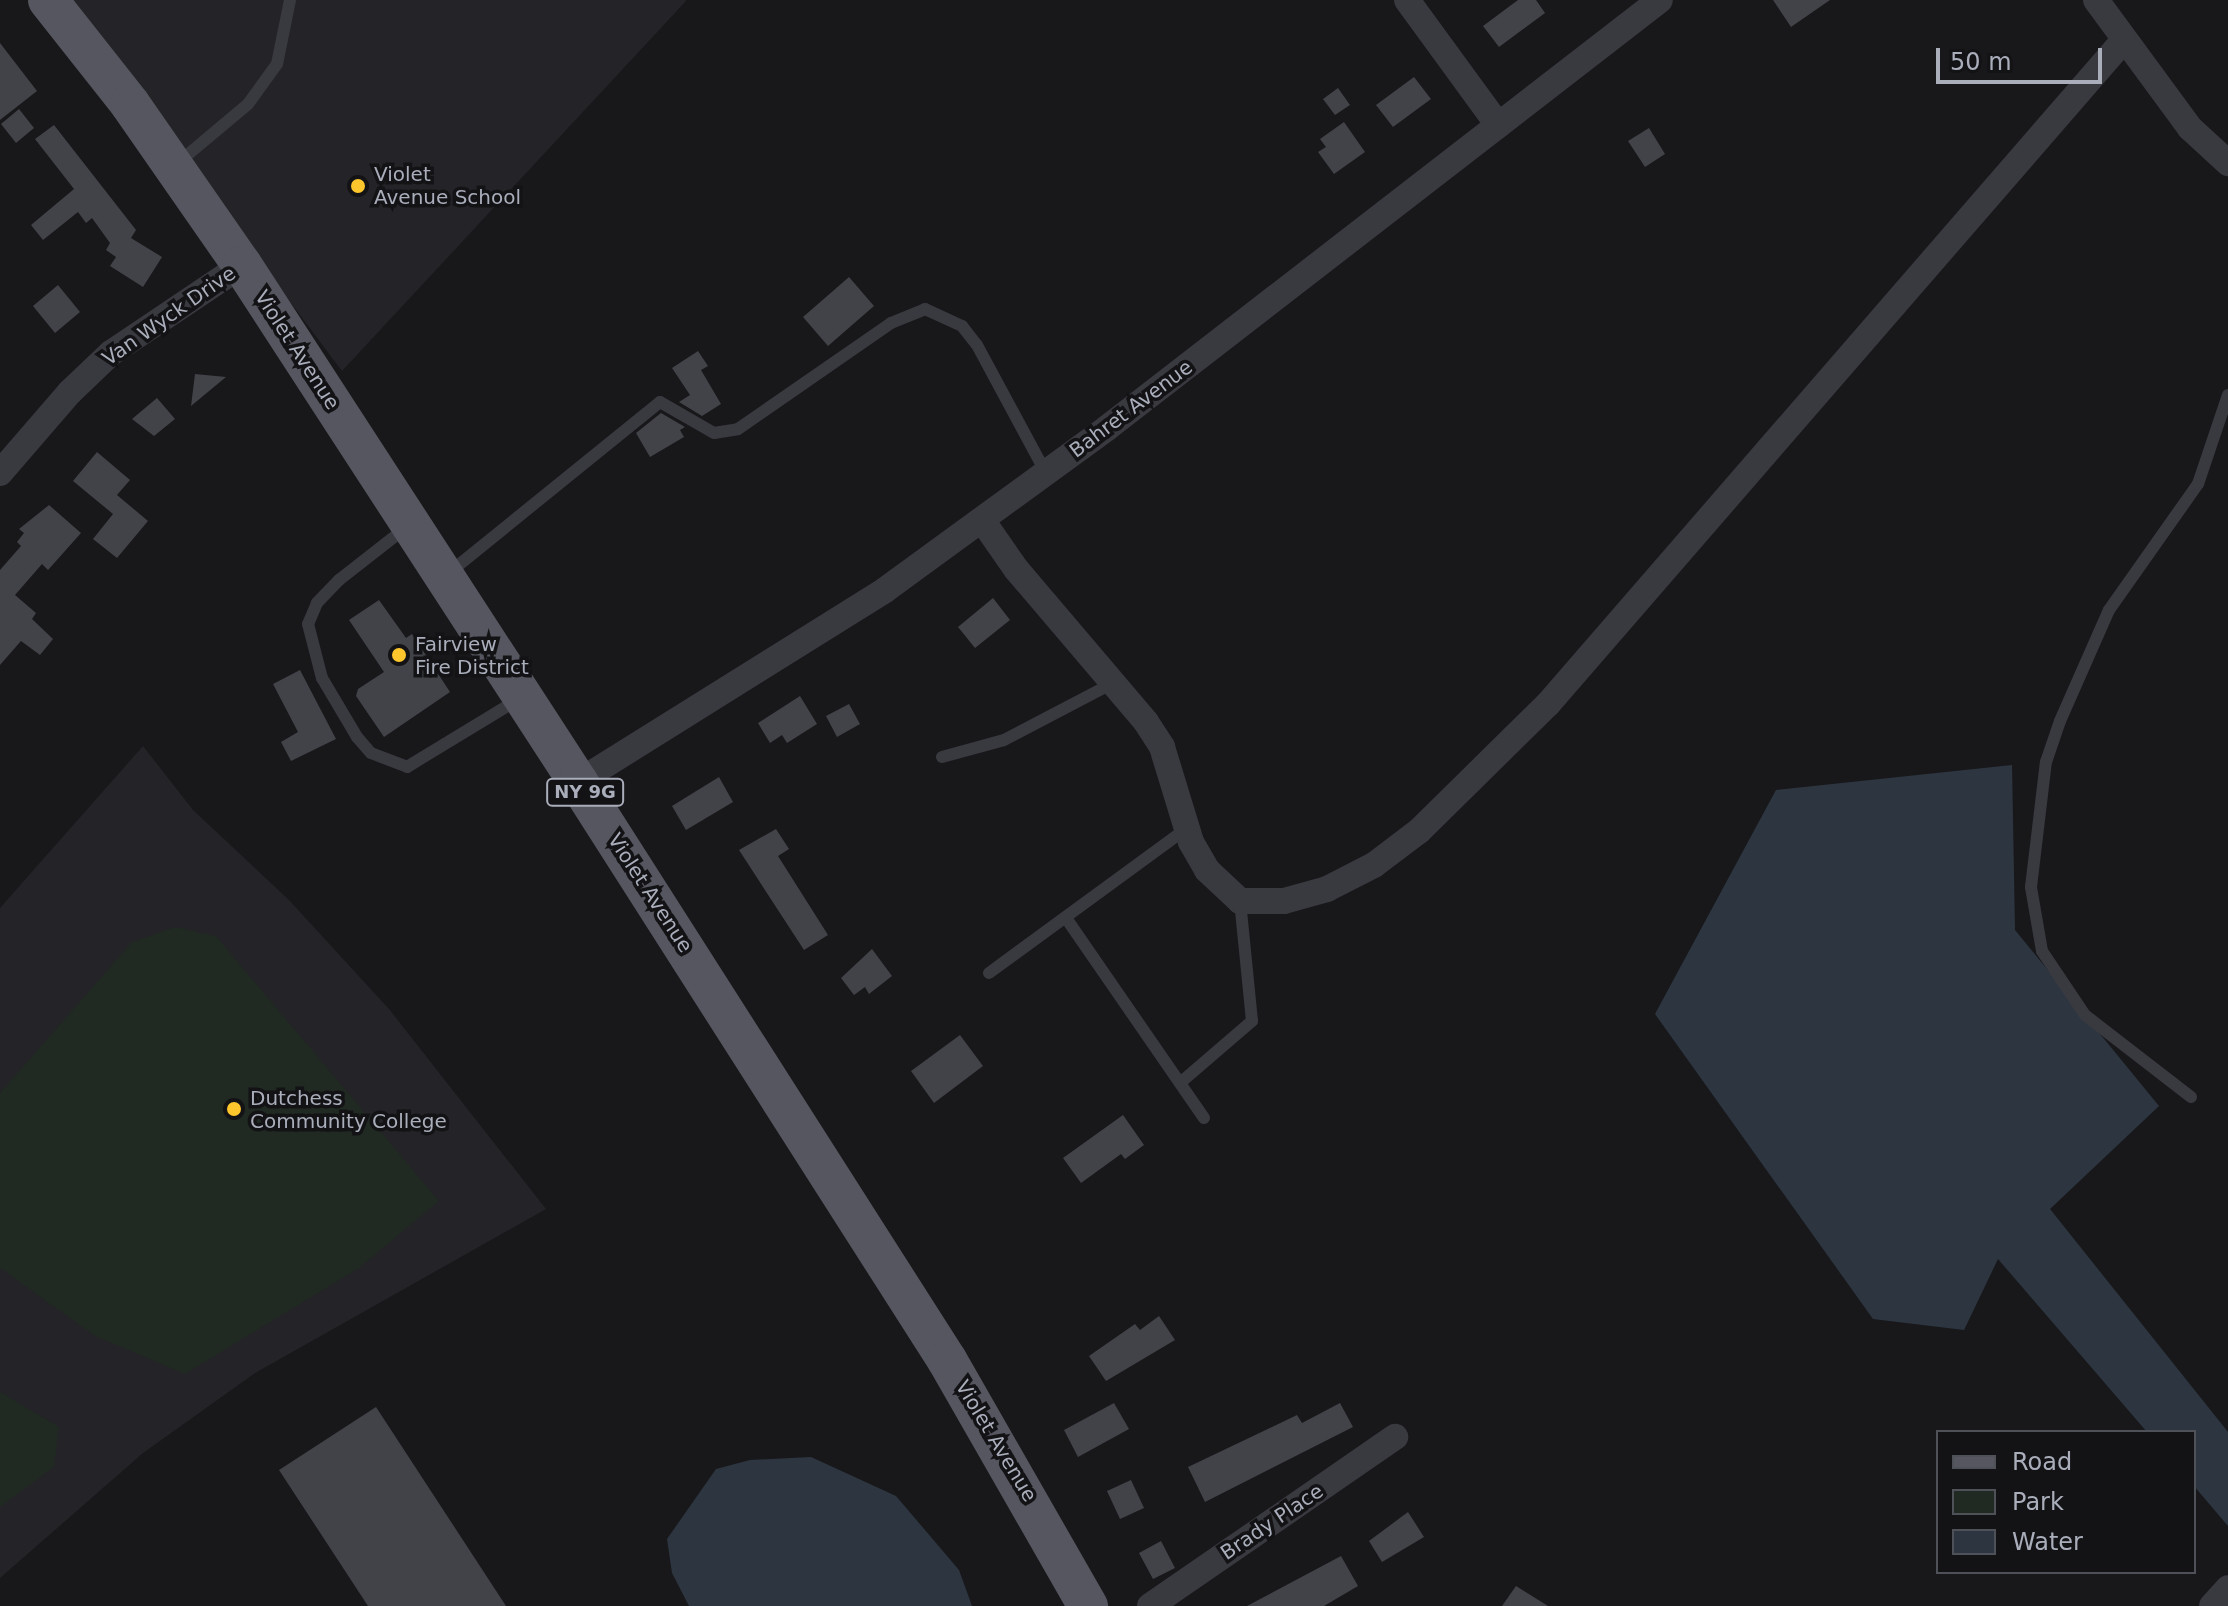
<!DOCTYPE html>
<html>
<head>
<meta charset="utf-8">
<style>
  body { margin:0 }
  #map { position:relative; width:2228px; height:1606px; overflow:hidden; background:#18181b; font-family:"DejaVu Sans",sans-serif }
  div>[style] { position:absolute }
  .built>* { inset:0; background:#242428 }
  .green>* { inset:0; background:#202922 }
  .water>* { inset:0; background:#2d3640 }
  .building>* { inset:0; background:#424348 }
  .lane>* { height:12px; margin:-6px; padding:0 6px; transform-origin:6px; border-radius:6px; background:#393940 }
  .street>* { height:26px; margin:-13px; padding:0 13px; transform-origin:13px; border-radius:13px; background:#393940 }
  .primary>* { height:40px; margin:-20px; padding:0 20px; transform-origin:20px; border-radius:20px; background:#55565f }
  .dots>* { width:22px; height:22px; translate:-50% -50%; box-sizing:border-box; border:4px solid #131316; border-radius:50% }
  span { translate:-50% -50%; white-space:nowrap; text-align:center; line-height:1.15; -webkit-text-stroke:7px #131316; paint-order:stroke }
  .shield-label span { padding:2px 6px; background:#131316; border:2px solid; border-radius:6px; -webkit-text-stroke-width:0 }
  .shield-label { font-size:18px; color:#aaaebb; font-weight:700 }
  .poi-label { font-size:20px; color:#aaaebb }
  .left { translate:0 -50%; text-align:left }
  .street-label { font-size:20px; color:#aaaebb }
  .legend { position:absolute; left:1936px; top:1430px; width:260px; height:144px; box-sizing:border-box; background:#131316; border:2px solid #4f5158; margin:0; padding:10px 14px; list-style:none; font-size:24px; color:#aaaebb }
  .legend li { display:flex; align-items:center; gap:16px; height:40px }
  .legend b { width:40px; border:2px solid #4f5158 }
  .scale { position:absolute; left:1936px; top:48px; width:166px; height:36px; box-sizing:border-box; border:4px solid #aaaebb; border-top:0; padding-left:10px; font-size:24px; line-height:28px; white-space:nowrap; color:#aaaebb; -webkit-text-stroke:6px #131316; paint-order:stroke }
</style>
</head>
<body>
<div id="map">
  <div class="built">
    <div style="clip-path:polygon(63px 0,685px 0,686px 1px,342px 371px)"></div>
    <div style="clip-path:polygon(143px 746px,193px 810px,288px 899px,389px 1009px,546px 1209px,255px 1373px,143px 1453px,0 1578px,0 908px)"></div>
  </div>
  <div class="green">
    <div style="clip-path:polygon(175px 927px,216px 936px,439px 1201px,359px 1268px,185px 1374px,95px 1336px,0 1268px,0 1093px,132px 942px)"></div>
    <div style="clip-path:polygon(0 1392px,59px 1427px,54px 1467px,0 1507px)"></div>
  </div>
  <div class="water">
    <div style="clip-path:polygon(2012px 765px,2015px 930px,2159px 1106px,2050px 1209px,2228px 1432px,2228px 1526px,2194px 1486px,2194px 1432px,2147px 1432px,1998px 1259px,1964px 1330px,1873px 1319px,1655px 1014px,1776px 790px)"></div>
    <div style="clip-path:polygon(811px 1457px,896px 1496px,959px 1570px,972px 1606px,689px 1606px,672px 1573px,667px 1539px,716px 1469px,750px 1460px)"></div>
  </div>
  <div class="building">
    <div style="clip-path:polygon(1518px 0,1536px 0,1545px 13px,1499px 47px,1483px 26px)"></div>
    <div style="clip-path:polygon(1773px 0,1830px 0,1791px 27px)"></div>
    <div style="clip-path:polygon(0 43px,37px 91px,0 120px)"></div>
    <div style="clip-path:polygon(1414px 77px,1431px 99px,1393px 127px,1376px 105px)"></div>
    <div style="clip-path:polygon(1338px 88px,1350px 105px,1335px 115px,1323px 99px)"></div>
    <div style="clip-path:polygon(19px 109px,34px 128px,16px 143px,1px 124px)"></div>
    <div style="clip-path:polygon(1344px 122px,1365px 152px,1334px 174px,1318px 152px,1326px 147px,1320px 139px)"></div>
    <div style="clip-path:polygon(54px 125px,136px 230px,131px 238px,162px 257px,143px 287px,110px 266px,116px 257px,106px 250px,110px 243px,92px 218px,86px 223px,78px 212px,43px 240px,31px 225px,74px 189px,35px 139px)"></div>
    <div style="clip-path:polygon(1649px 128px,1665px 154px,1645px 167px,1628px 141px)"></div>
    <div style="clip-path:polygon(849px 277px,874px 306px,828px 346px,803px 317px)"></div>
    <div style="clip-path:polygon(58px 285px,80px 312px,55px 333px,33px 306px)"></div>
    <div style="clip-path:polygon(698px 351px,708px 366px,701px 370px,721px 404px,702px 416px,679px 402px,690px 395px,672px 368px)"></div>
    <div style="clip-path:polygon(195px 374px,226px 377px,191px 406px)"></div>
    <div style="clip-path:polygon(157px 398px,175px 419px,154px 436px,132px 419px)"></div>
    <div style="clip-path:polygon(661px 413px,685px 427px,680px 430px,684px 437px,650px 457px,636px 433px)"></div>
    <div style="clip-path:polygon(97px 452px,130px 480px,117px 495px,148px 521px,117px 558px,93px 539px,113px 514px,73px 481px)"></div>
    <div style="clip-path:polygon(49px 505px,81px 533px,48px 570px,42px 564px,15px 595px,36px 613px,32px 619px,53px 639px,40px 655px,21px 641px,0 665px,0 570px,21px 546px,17px 542px,24px 533px,19px 529px)"></div>
    <div style="clip-path:polygon(993px 598px,1010px 620px,975px 648px,958px 627px)"></div>
    <div style="clip-path:polygon(379px 600px,406px 638px,412px 634px,450px 692px,384px 737px,356px 696px,358px 689px,384px 672px,349px 620px)"></div>
    <div style="clip-path:polygon(300px 670px,336px 739px,291px 761px,281px 742px,298px 732px,273px 684px)"></div>
    <div style="clip-path:polygon(800px 696px,817px 724px,787px 743px,782px 735px,770px 743px,758px 723px)"></div>
    <div style="clip-path:polygon(849px 704px,860px 724px,837px 737px,826px 716px)"></div>
    <div style="clip-path:polygon(719px 777px,733px 802px,686px 830px,672px 806px)"></div>
    <div style="clip-path:polygon(776px 829px,789px 849px,778px 856px,828px 935px,804px 950px,739px 850px)"></div>
    <div style="clip-path:polygon(872px 949px,892px 976px,869px 994px,865px 987px,854px 995px,841px 978px)"></div>
    <div style="clip-path:polygon(960px 1035px,983px 1066px,934px 1103px,911px 1071px)"></div>
    <div style="clip-path:polygon(1123px 1115px,1144px 1145px,1125px 1159px,1121px 1154px,1081px 1183px,1063px 1158px)"></div>
    <div style="clip-path:polygon(1159px 1316px,1175px 1340px,1106px 1381px,1089px 1356px,1135px 1324px,1140px 1330px)"></div>
    <div style="clip-path:polygon(1114px 1403px,1129px 1429px,1078px 1457px,1064px 1430px)"></div>
    <div style="clip-path:polygon(1340px 1403px,1353px 1427px,1205px 1502px,1188px 1467px,1297px 1415px,1302px 1423px)"></div>
    <div style="clip-path:polygon(376px 1407px,506px 1606px,368px 1606px,279px 1470px)"></div>
    <div style="clip-path:polygon(1131px 1480px,1144px 1508px,1120px 1519px,1107px 1491px)"></div>
    <div style="clip-path:polygon(1408px 1512px,1424px 1537px,1382px 1562px,1369px 1541px)"></div>
    <div style="clip-path:polygon(1161px 1541px,1175px 1568px,1153px 1579px,1139px 1553px)"></div>
    <div style="clip-path:polygon(1341px 1556px,1358px 1586px,1324px 1606px,1247px 1606px)"></div>
    <div style="clip-path:polygon(1516px 1586px,1548px 1606px,1502px 1606px)"></div>
  </div>
  <div class="lane">
    <div style="left:179px;top:162px;width:90px;rotate:-40deg"></div>
    <div style="left:248px;top:104px;width:49px;rotate:-54.1deg"></div>
    <div style="left:277px;top:64px;width:65px;rotate:-78.5deg"></div>
    <div style="left:408px;top:526px;width:88px;rotate:142deg"></div>
    <div style="left:339px;top:580px;width:32px;rotate:134deg"></div>
    <div style="left:317px;top:603px;width:23px;rotate:113deg"></div>
    <div style="left:308px;top:624px;width:56px;rotate:75.5deg"></div>
    <div style="left:322px;top:678px;width:69px;rotate:59.3deg"></div>
    <div style="left:357px;top:737px;width:21px;rotate:49deg"></div>
    <div style="left:371px;top:753px;width:39px;rotate:21deg"></div>
    <div style="left:407px;top:767px;width:131px;rotate:-31.3deg"></div>
    <div style="left:450px;top:572px;width:270px;rotate:-39deg"></div>
    <div style="left:660px;top:402px;width:62px;rotate:29.9deg"></div>
    <div style="left:714px;top:433px;width:24px;rotate:-9deg"></div>
    <div style="left:738px;top:429px;width:186px;rotate:-34.7deg"></div>
    <div style="left:891px;top:323px;width:37px;rotate:-22deg"></div>
    <div style="left:925px;top:309px;width:41px;rotate:24.7deg"></div>
    <div style="left:962px;top:326px;width:24px;rotate:52deg"></div>
    <div style="left:977px;top:345px;width:145px;rotate:61.7deg"></div>
    <div style="left:942px;top:757px;width:64px;rotate:-15.3deg"></div>
    <div style="left:1004px;top:740px;width:123px;rotate:-27.6deg"></div>
    <div style="left:1066px;top:918px;width:243px;rotate:55.4deg"></div>
    <div style="left:989px;top:973px;width:245px;rotate:-36.2deg"></div>
    <div style="left:1180px;top:1083px;width:95px;rotate:-40.7deg"></div>
    <div style="left:1252px;top:1021px;width:121px;rotate:-95.7deg"></div>
    <div style="left:2191px;top:1097px;width:134px;rotate:-142.3deg"></div>
    <div style="left:2085px;top:1015px;width:77px;rotate:-123.9deg"></div>
    <div style="left:2042px;top:951px;width:65px;rotate:-99.8deg"></div>
    <div style="left:2031px;top:887px;width:126px;rotate:-83.2deg"></div>
    <div style="left:2046px;top:762px;width:43px;rotate:-71.1deg"></div>
    <div style="left:2060px;top:721px;width:121px;rotate:-66.2deg"></div>
    <div style="left:2109px;top:610px;width:154px;rotate:-54.8deg"></div>
    <div style="left:2198px;top:484px;width:94px;rotate:-71.4deg"></div>
  </div>
  <div class="street">
    <div style="left:1407px;top:0;width:155px;rotate:53.9deg"></div>
    <div style="left:2096px;top:0;width:159px;rotate:53.7deg"></div>
    <div style="left:2190px;top:128px;width:52px;rotate:42.6deg"></div>
    <div style="left:0;top:473px;width:107px;rotate:-49.2deg"></div>
    <div style="left:70px;top:392px;width:57px;rotate:-43.6deg"></div>
    <div style="left:111px;top:353px;width:158px;rotate:-33.9deg"></div>
    <div style="left:982px;top:520px;width:60px;rotate:55.2deg"></div>
    <div style="left:1016px;top:569px;width:201px;rotate:49.6deg"></div>
    <div style="left:1146px;top:722px;width:30px;rotate:57deg"></div>
    <div style="left:1162px;top:747px;width:99px;rotate:73deg"></div>
    <div style="left:1191px;top:842px;width:32px;rotate:60deg"></div>
    <div style="left:1207px;top:870px;width:45px;rotate:43.2deg"></div>
    <div style="left:1240px;top:901px;width:44px"></div>
    <div style="left:1284px;top:901px;width:45px;rotate:-15.6deg"></div>
    <div style="left:1327px;top:889px;width:53px;rotate:-27.1deg"></div>
    <div style="left:1374px;top:865px;width:56px;rotate:-37.1deg"></div>
    <div style="left:1419px;top:831px;width:181px;rotate:-44.6deg"></div>
    <div style="left:1548px;top:704px;width:878px;rotate:-49.07deg"></div>
    <div style="left:578px;top:782px;width:362px;rotate:-32deg"></div>
    <div style="left:885px;top:590px;width:275px;rotate:-36.1deg"></div>
    <div style="left:1107px;top:428px;width:699px;rotate:-37.74deg"></div>
    <div style="left:1150px;top:1606px;width:298px;rotate:-34.6deg"></div>
    <div style="left:2212px;top:1606px;width:24px;rotate:-48deg"></div>
  </div>
  <div class="primary">
    <div style="left:48px;top:0;width:132px;rotate:51.7deg"></div>
    <div style="left:130px;top:104px;width:196px;rotate:55.2deg"></div>
    <div style="left:242px;top:265px;width:617px;rotate:56.98deg"></div>
    <div style="left:578px;top:782px;width:686px;rotate:57.45deg"></div>
    <div style="left:947px;top:1360px;width:284px;rotate:60.2deg"></div>
  </div>
  <div class="dots">
    <div style="left:358px;top:186px;background:#fec62d"></div>
    <div style="left:399px;top:655px;background:#fec62d"></div>
    <div style="left:234px;top:1109px;background:#fec62d"></div>
  </div>
  <div class="shield-label">
    <span style="left:585px;top:792px">NY 9G</span>
  </div>
  <div class="poi-label">
    <span class="left" style="left:374px;top:186px">Violet<br>Avenue School</span>
    <span class="left" style="left:415px;top:656px">Fairview<br>Fire District</span>
    <span class="left" style="left:250px;top:1110px">Dutchess<br>Community College</span>
  </div>
  <div class="street-label">
    <span style="left:169px;top:316px;rotate:-35deg">Van Wyck Drive</span>
    <span style="left:297px;top:350px;rotate:57deg">Violet Avenue</span>
    <span style="left:1131px;top:409px;rotate:-37deg">Bahret Avenue</span>
    <span style="left:650px;top:893px;rotate:57deg">Violet Avenue</span>
    <span style="left:996px;top:1441px;rotate:59deg">Violet Avenue</span>
    <span style="left:1272px;top:1522px;rotate:-34deg">Brady Place</span>
  </div>
  <ul class="legend">
  <li><b style="height:10px;background:#55565f"></b>Road</li>
  <li><b style="height:22px;background:#202922"></b>Park</li>
  <li><b style="height:22px;background:#2d3640"></b>Water</li>
  </ul>
  <div class="scale">50 m</div>
</div>
</body>
</html>
